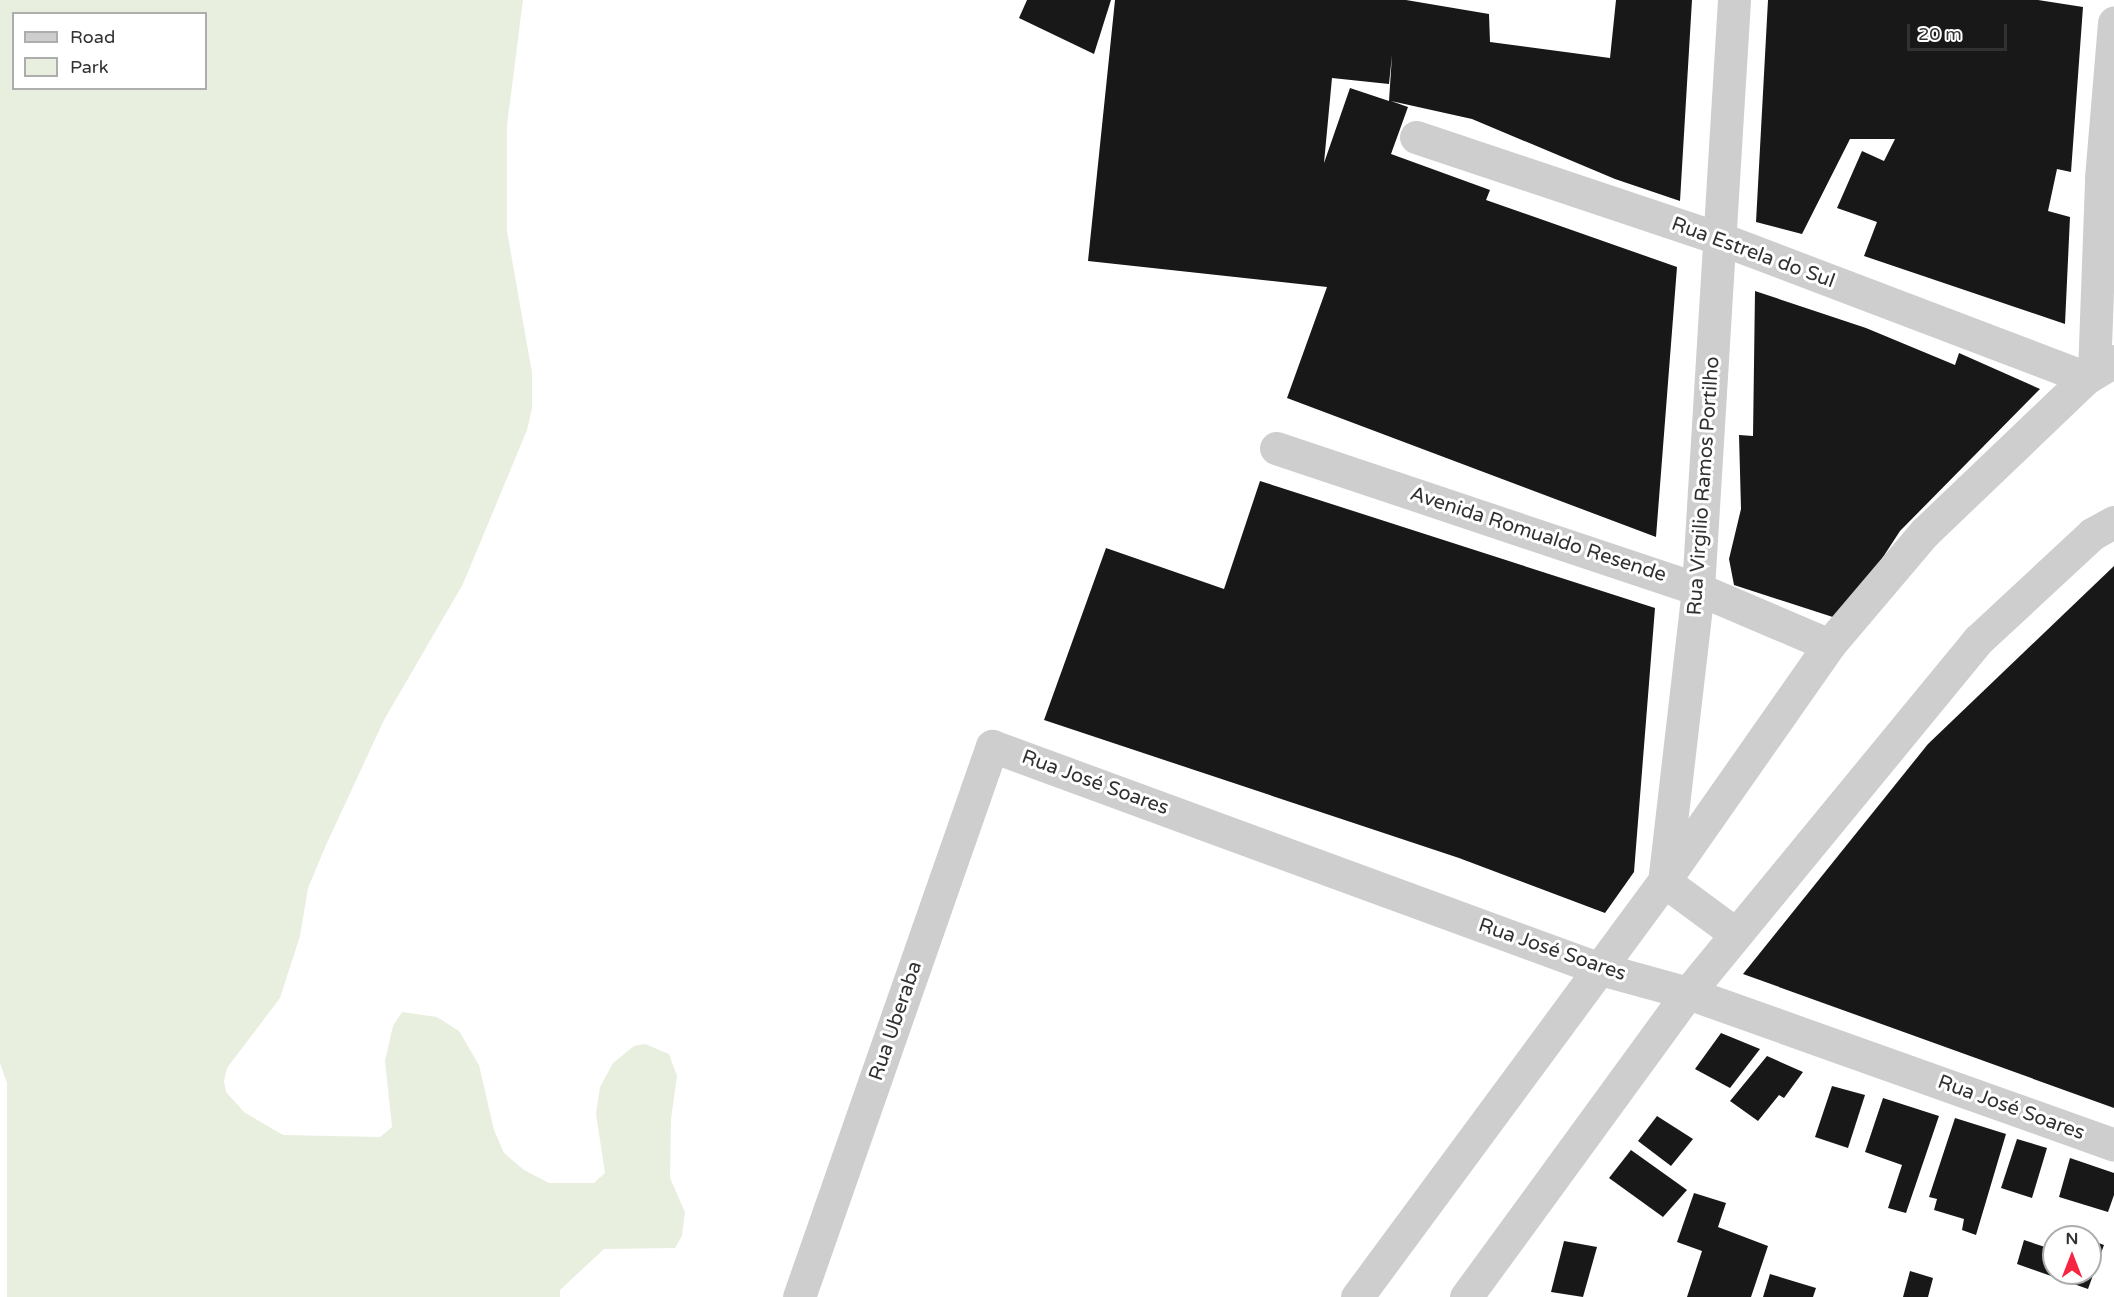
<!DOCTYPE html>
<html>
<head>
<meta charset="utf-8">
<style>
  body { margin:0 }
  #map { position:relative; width:2114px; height:1297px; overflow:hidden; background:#fff; font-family:"Varela Round",sans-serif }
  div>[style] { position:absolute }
  .green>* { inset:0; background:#e8efde }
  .building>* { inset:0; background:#181818 }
  .minor>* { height:33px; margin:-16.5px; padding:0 16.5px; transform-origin:16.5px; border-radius:16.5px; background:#cecece }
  span { translate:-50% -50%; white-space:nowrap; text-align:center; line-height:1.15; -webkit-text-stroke:6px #fff; paint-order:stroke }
  .street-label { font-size:20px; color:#313131 }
  .legend { position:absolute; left:12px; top:12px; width:195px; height:78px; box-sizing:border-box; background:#fff; border:2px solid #adadad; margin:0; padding:8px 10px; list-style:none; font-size:18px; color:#313131 }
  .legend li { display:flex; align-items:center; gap:12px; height:30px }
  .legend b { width:30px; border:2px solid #adadad }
  .north { position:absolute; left:2042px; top:1225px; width:60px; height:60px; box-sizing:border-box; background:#fff; border:2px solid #adadad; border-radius:50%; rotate:0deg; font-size:16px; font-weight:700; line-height:24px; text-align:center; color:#313131 }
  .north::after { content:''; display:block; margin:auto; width:21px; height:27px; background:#f62542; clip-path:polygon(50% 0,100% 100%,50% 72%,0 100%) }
  .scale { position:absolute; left:1907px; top:24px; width:100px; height:27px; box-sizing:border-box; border:3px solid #313131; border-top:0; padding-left:8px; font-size:18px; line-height:21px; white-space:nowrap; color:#313131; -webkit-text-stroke:4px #fff; paint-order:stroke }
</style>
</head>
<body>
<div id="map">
  <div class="green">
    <div style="clip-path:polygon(evenodd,0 0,523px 0,507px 125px,507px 231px,532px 373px,532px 408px,527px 430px,463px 584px,384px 720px,326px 845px,308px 888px,300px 936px,280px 998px,227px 1068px,224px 1081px,226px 1092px,244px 1112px,283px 1135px,380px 1137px,392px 1127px,385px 1061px,393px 1026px,402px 1012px,437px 1017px,459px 1031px,479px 1065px,494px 1130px,504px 1153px,524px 1170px,549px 1183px,594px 1183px,605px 1173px,596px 1114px,600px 1087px,613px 1063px,634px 1046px,645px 1044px,669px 1054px,677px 1076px,671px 1119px,670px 1178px,685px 1212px,682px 1236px,675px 1248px,604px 1249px,560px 1290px,560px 1297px,7px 1297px,7px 1083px,0 1063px,0 0,14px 14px,206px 14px,206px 88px,14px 88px,14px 14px)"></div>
  </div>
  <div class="building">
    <div style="clip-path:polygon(1027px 0,1111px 0,1094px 54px,1019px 18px)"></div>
    <div style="clip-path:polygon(evenodd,1115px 0,1406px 0,1489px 14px,1490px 42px,1610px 58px,1616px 0,1692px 0,1680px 201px,1615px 179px,1472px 119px,1391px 101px,1408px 107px,1391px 154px,1490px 190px,1486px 200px,1677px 267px,1656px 537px,1287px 398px,1327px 287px,1088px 261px,1115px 0,1392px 55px,1389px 101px,1350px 88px,1324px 163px,1332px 78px,1389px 84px,1392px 55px)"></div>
    <div style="clip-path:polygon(1768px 0,2038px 0,2083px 7px,2071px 172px,2057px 169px,2048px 211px,2070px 217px,2065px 324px,1864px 256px,1877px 222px,1837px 208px,1862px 151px,1884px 161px,1895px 139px,1850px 139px,1802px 234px,1756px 222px)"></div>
    <div style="clip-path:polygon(1755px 291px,1866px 328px,1955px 365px,1959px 353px,2040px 389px,1900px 531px,1842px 620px,1734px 585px,1729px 559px,1741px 509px,1739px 435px,1753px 436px)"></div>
    <div style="clip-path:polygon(1260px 481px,1655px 608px,1634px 872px,1605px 913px,1459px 858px,1044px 720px,1106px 548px,1224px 589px)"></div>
    <div style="clip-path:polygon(2114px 566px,2114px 1108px,1743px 974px,1928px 744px)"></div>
    <div style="clip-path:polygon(1721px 1033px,1760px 1049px,1730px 1088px,1695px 1069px)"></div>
    <div style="clip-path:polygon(1767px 1056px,1803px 1072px,1784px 1098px,1779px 1095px,1758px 1121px,1730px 1101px)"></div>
    <div style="clip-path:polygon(1832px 1086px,1865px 1095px,1848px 1148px,1815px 1137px)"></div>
    <div style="clip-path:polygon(1883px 1098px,1939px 1116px,1906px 1213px,1888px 1208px,1902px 1165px,1865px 1152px)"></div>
    <div style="clip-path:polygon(1657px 1116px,1693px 1139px,1671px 1166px,1638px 1141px)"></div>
    <div style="clip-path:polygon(1955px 1118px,2006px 1134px,1976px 1235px,1962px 1230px,1964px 1219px,1934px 1210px,1937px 1199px,1929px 1197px)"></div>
    <div style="clip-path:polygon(2017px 1139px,2047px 1148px,2032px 1198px,2001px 1188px)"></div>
    <div style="clip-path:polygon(1631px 1150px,1687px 1190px,1663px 1217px,1609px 1178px)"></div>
    <div style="clip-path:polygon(2070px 1158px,2114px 1173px,2114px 1195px,2108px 1212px,2059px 1197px)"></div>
    <div style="clip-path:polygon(1694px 1193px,1726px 1203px,1718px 1227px,1768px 1246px,1751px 1297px,1687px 1297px,1702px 1251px,1677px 1242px)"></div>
    <div style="clip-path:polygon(2058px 1229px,2080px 1237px,2056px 1237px)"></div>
    <div style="clip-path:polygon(2024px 1240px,2054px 1250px,2054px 1273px,2090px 1273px,2090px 1240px,2104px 1245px,2088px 1289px,2017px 1264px)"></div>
    <div style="clip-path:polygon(1564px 1241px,1597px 1247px,1583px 1297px,1551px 1292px)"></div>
    <div style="clip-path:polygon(1910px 1271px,1933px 1278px,1928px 1297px,1903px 1297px)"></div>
    <div style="clip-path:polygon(1770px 1274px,1816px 1288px,1813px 1297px,1763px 1297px)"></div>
  </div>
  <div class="minor">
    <div style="left:1734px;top:0;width:590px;rotate:93.5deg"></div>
    <div style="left:1698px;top:589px;width:294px;rotate:96.6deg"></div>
    <div style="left:1664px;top:881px;width:89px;rotate:36.4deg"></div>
    <div style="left:1416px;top:137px;width:322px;rotate:18.5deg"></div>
    <div style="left:1721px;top:239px;width:391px;rotate:20.8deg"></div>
    <div style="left:2094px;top:373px;width:195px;rotate:-87.9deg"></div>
    <div style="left:2101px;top:178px;width:156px;rotate:-85.2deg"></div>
    <div style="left:1276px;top:448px;width:445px;rotate:18.5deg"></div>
    <div style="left:1698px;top:589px;width:142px;rotate:23.1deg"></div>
    <div style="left:799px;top:1297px;width:584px;rotate:-70.7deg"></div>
    <div style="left:992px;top:746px;width:644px;rotate:20.15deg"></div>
    <div style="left:1597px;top:968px;width:94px;rotate:15.4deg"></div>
    <div style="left:1688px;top:993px;width:452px;rotate:19.6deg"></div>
    <div style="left:1357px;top:1297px;width:517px;rotate:-53.57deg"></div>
    <div style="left:1664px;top:881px;width:288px;rotate:-55deg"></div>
    <div style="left:1829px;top:645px;width:148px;rotate:-49.7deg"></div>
    <div style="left:1925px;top:532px;width:223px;rotate:-43.7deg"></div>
    <div style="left:2086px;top:378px;width:33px;rotate:-31deg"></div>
    <div style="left:1466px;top:1297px;width:376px;rotate:-53.9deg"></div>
    <div style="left:1688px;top:993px;width:457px;rotate:-50.6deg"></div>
    <div style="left:1978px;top:640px;width:156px;rotate:-42.9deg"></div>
    <div style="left:2092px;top:534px;width:25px;rotate:-29deg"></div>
  </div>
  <div class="street-label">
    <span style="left:1753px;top:253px;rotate:20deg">Rua Estrela do Sul</span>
    <span style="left:1704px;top:486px;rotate:-86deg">Rua Virgilio Ramos Portilho</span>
    <span style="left:1538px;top:535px;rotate:18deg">Avenida Romualdo Resende</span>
    <span style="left:1095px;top:783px;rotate:20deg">Rua José Soares</span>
    <span style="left:1552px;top:950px;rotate:19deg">Rua José Soares</span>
    <span style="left:896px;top:1021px;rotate:-71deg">Rua Uberaba</span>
    <span style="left:2011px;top:1108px;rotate:20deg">Rua José Soares</span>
  </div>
  <ul class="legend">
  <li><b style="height:8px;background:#cecece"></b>Road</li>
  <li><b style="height:16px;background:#e8efde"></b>Park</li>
  </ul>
  <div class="north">N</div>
  <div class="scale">20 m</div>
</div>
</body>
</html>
